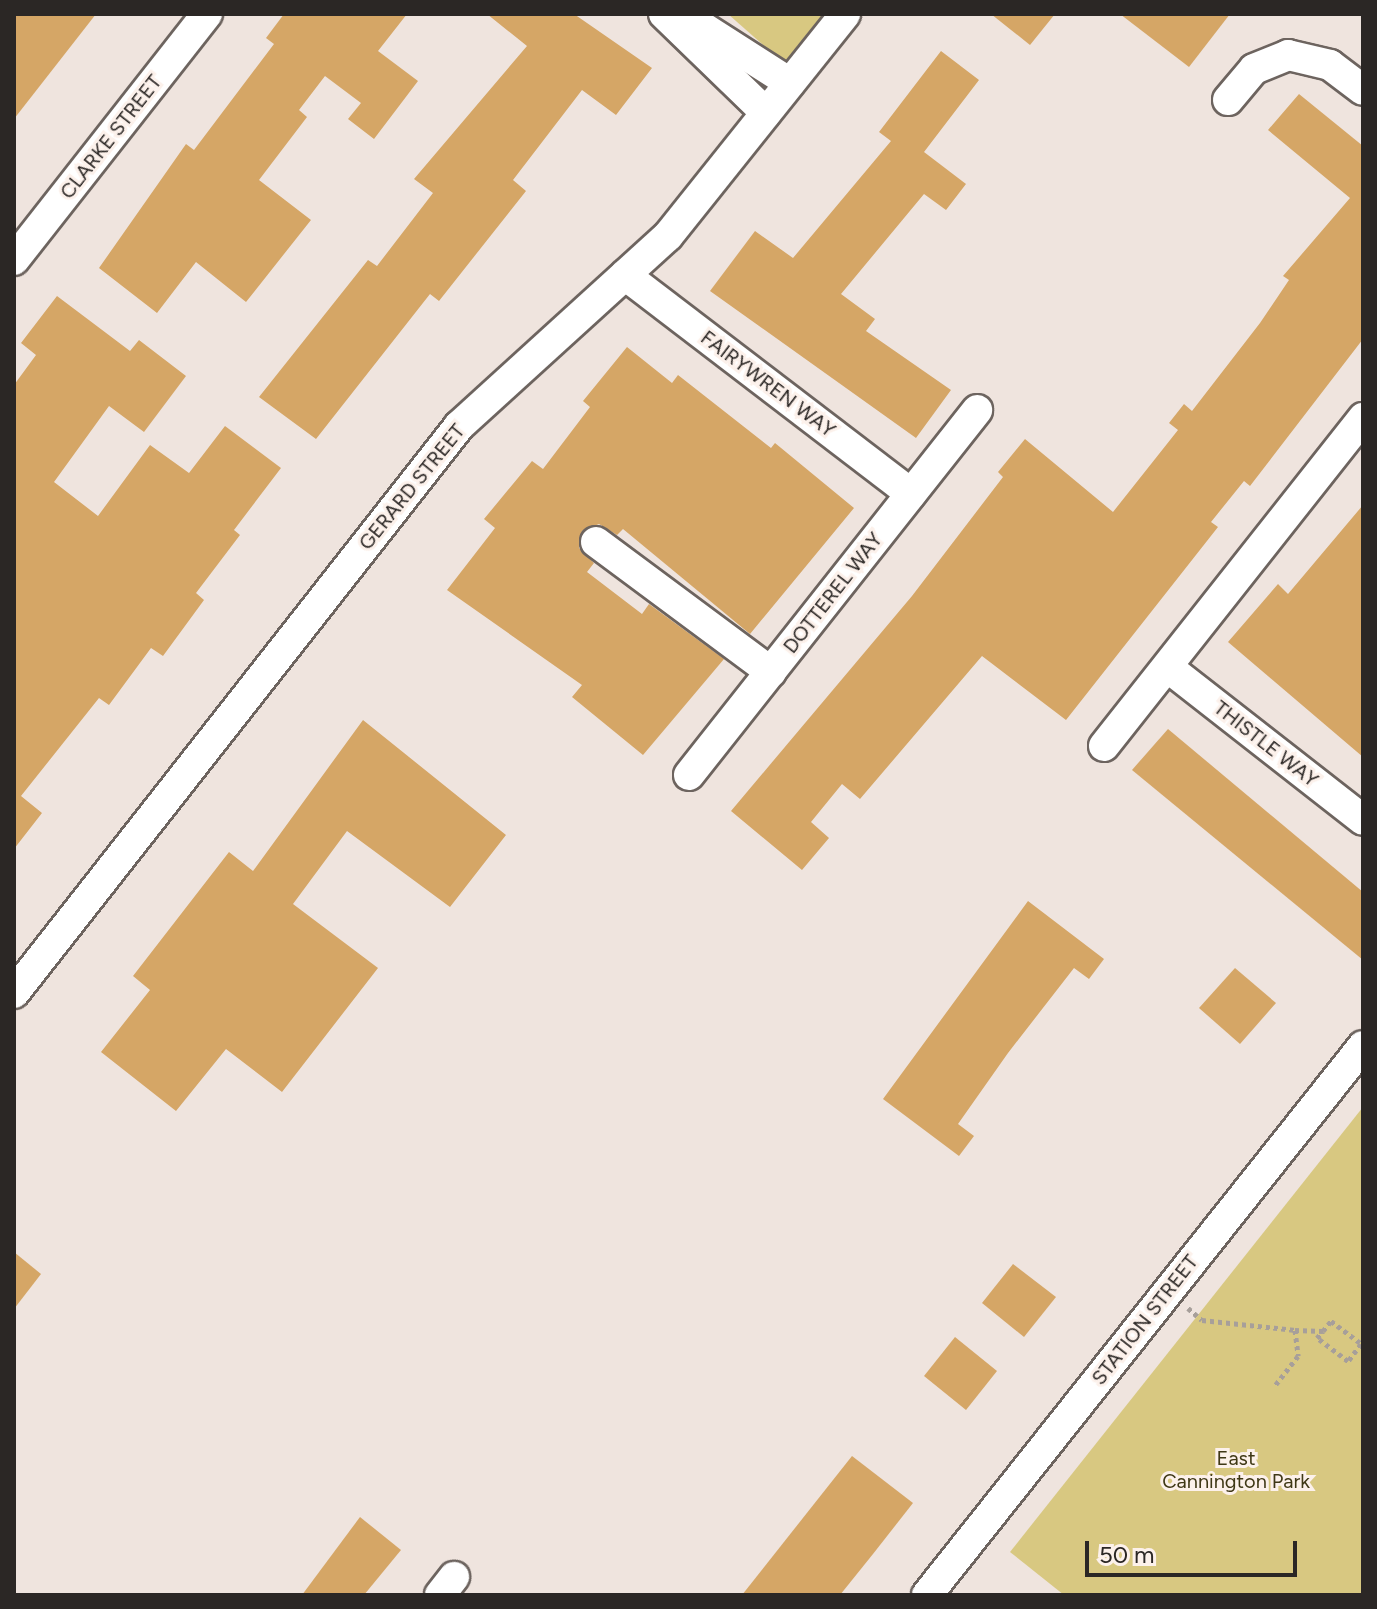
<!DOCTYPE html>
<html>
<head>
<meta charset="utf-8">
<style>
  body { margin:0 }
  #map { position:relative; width:1377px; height:1609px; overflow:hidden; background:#efe4de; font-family:Figtree,sans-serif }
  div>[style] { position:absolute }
  .green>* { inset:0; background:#d8c881 }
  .building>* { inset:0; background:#d5a666 }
  .path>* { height:5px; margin-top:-2.5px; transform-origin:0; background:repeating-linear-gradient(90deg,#a79f9a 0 4px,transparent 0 8px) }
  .roads { filter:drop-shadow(2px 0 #6d645f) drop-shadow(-2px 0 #6d645f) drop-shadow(0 2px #6d645f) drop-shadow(0 -2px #6d645f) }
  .minor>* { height:30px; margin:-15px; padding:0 15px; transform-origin:15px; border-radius:15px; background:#fff }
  span { translate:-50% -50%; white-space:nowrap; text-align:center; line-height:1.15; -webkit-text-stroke:6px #fcf1eb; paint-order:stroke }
  .street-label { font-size:20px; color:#2b2725 }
  .park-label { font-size:20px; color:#3f3816 }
  .frame { position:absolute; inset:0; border:16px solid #2b2725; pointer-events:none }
  .scale { position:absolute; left:1085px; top:1541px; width:212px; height:36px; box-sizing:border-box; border:4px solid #2b2725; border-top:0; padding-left:10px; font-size:24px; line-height:28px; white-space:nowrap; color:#2b2725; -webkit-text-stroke:6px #fcf1eb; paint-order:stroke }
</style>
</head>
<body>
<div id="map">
  <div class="green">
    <div style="clip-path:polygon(728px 14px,829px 14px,787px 66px)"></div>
    <div style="clip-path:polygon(1363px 1107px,1363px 1595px,1064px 1595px,1010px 1552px)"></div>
  </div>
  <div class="building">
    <div style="clip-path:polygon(14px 14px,96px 14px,14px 119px)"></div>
    <div style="clip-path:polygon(284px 14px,407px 14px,378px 51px,418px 81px,374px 139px,348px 119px,361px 103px,325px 76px,299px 110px,307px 117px,259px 180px,311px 220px,246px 302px,196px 262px,157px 313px,99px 268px,186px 144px,194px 150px,274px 44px,266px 38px)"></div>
    <div style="clip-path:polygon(487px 14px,574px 14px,652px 68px,616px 115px,582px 90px,513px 180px,526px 191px,439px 301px,430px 294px,316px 439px,259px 397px,368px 260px,377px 266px,433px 193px,414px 179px,527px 46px)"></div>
    <div style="clip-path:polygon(991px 14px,1055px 14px,1030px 45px)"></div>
    <div style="clip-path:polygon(1120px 14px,1230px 14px,1189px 67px)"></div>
    <div style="clip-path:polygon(941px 51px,979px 80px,924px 152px,966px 184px,946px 210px,924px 194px,841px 294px,875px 319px,866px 331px,951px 390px,916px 438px,710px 291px,755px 231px,793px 258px,891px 141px,879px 132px)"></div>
    <div style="clip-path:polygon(1299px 94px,1363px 146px,1363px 339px,1250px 486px,1244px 481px,1211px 522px,1218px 527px,1066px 720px,982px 656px,860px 799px,842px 784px,811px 822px,829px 838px,802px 870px,731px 811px,912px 596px,1003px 477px,998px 472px,1025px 439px,1113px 512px,1178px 430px,1169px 423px,1184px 404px,1192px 411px,1260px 323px,1289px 280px,1283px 276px,1350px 198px,1268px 130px)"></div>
    <div style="clip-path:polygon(57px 296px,130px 351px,139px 340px,186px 376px,144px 432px,109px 406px,54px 482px,98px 516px,150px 445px,189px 473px,225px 426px,281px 468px,234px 530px,240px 535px,196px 593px,204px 600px,163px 656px,151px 648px,109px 705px,99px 698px,21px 796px,42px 813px,14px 849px,14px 385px,36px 355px,21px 343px)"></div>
    <div style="clip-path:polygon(627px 347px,672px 383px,678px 375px,771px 448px,775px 443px,854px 508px,750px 634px,623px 529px,617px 535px,599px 524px,582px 531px,579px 548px,594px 563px,587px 572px,642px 614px,649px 604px,724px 659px,643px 755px,572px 697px,582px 685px,447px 590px,495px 528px,484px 519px,532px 461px,543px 469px,590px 407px,583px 401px)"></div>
    <div style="clip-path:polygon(1363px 505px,1363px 757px,1228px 642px,1278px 584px,1288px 594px)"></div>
    <div style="clip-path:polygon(363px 720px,506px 835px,450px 907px,347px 831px,293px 904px,378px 968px,282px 1092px,226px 1049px,176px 1111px,101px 1052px,150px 990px,133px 976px,229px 852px,253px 871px)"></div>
    <div style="clip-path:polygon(1168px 729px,1363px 892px,1363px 960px,1132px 770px)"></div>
    <div style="clip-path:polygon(1028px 901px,1104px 959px,1089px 979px,1074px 968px,1008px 1053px,958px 1124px,974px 1136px,959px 1156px,883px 1099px)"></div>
    <div style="clip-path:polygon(1235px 968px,1276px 1003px,1240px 1044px,1199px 1008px)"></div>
    <div style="clip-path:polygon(14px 1252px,41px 1274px,14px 1309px)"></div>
    <div style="clip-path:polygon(1013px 1264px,1056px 1297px,1024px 1337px,982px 1303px)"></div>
    <div style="clip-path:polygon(955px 1337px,997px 1371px,966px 1410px,924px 1376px)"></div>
    <div style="clip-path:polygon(852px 1456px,913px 1503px,873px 1554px,840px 1595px,742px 1595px)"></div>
    <div style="clip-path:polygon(360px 1517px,401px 1550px,364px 1595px,302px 1595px)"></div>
  </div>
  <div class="path">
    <div style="left:1188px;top:1308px;width:18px;rotate:41deg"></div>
    <div style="left:1202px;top:1320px;width:94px;rotate:6.1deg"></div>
    <div style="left:1295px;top:1330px;width:26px;rotate:83deg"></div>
    <div style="left:1298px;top:1356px;width:39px;rotate:128deg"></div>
    <div style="left:1295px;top:1330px;width:28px;rotate:2deg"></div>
    <div style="left:1323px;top:1331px;width:13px;rotate:-51deg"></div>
    <div style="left:1331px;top:1321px;width:38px;rotate:37deg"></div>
    <div style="left:1361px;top:1344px;width:21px;rotate:127deg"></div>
    <div style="left:1348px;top:1361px;width:39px;rotate:-143deg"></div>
    <div style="left:1317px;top:1338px;width:9px;rotate:-49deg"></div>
  </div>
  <div class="roads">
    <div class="minor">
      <div style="left:664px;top:14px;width:142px;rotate:44.1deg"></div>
      <div style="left:682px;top:14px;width:128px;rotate:32.6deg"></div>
      <div style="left:1228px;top:100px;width:40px;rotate:-50deg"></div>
      <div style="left:1254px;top:69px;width:37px;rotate:-22deg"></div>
      <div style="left:1288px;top:55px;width:43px;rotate:13.4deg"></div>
      <div style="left:1330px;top:65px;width:41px;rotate:37.1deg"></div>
      <div style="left:14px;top:260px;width:313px;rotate:-51.9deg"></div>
      <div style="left:625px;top:275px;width:360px;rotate:37.4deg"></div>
      <div style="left:596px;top:542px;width:218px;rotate:36.6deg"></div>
      <div style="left:1170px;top:669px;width:245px;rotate:38deg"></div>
      <div style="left:1104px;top:746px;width:418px;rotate:-51.7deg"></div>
      <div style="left:689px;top:775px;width:465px;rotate:-51.7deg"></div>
      <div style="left:14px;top:993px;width:721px;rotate:-51.87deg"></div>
      <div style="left:459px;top:426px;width:282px;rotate:-42.3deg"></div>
      <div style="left:668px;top:236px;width:284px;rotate:-51.4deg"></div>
      <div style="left:440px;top:1595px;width:23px;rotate:-52deg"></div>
      <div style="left:927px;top:1595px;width:701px;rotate:-51.54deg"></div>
    </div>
  </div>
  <div class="street-label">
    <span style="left:111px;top:137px;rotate:-52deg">CLARKE STREET</span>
    <span style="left:768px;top:384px;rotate:37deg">FAIRYWREN WAY</span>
    <span style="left:412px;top:487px;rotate:-51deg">GERARD STREET</span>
    <span style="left:833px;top:593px;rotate:-52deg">DOTTEREL WAY</span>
    <span style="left:1266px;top:744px;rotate:38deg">THISTLE WAY</span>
    <span style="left:1145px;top:1320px;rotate:-52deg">STATION STREET</span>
  </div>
  <div class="park-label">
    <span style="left:1236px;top:1470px">East<br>Cannington Park</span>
  </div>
  <div class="frame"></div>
  <div class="scale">50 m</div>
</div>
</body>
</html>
